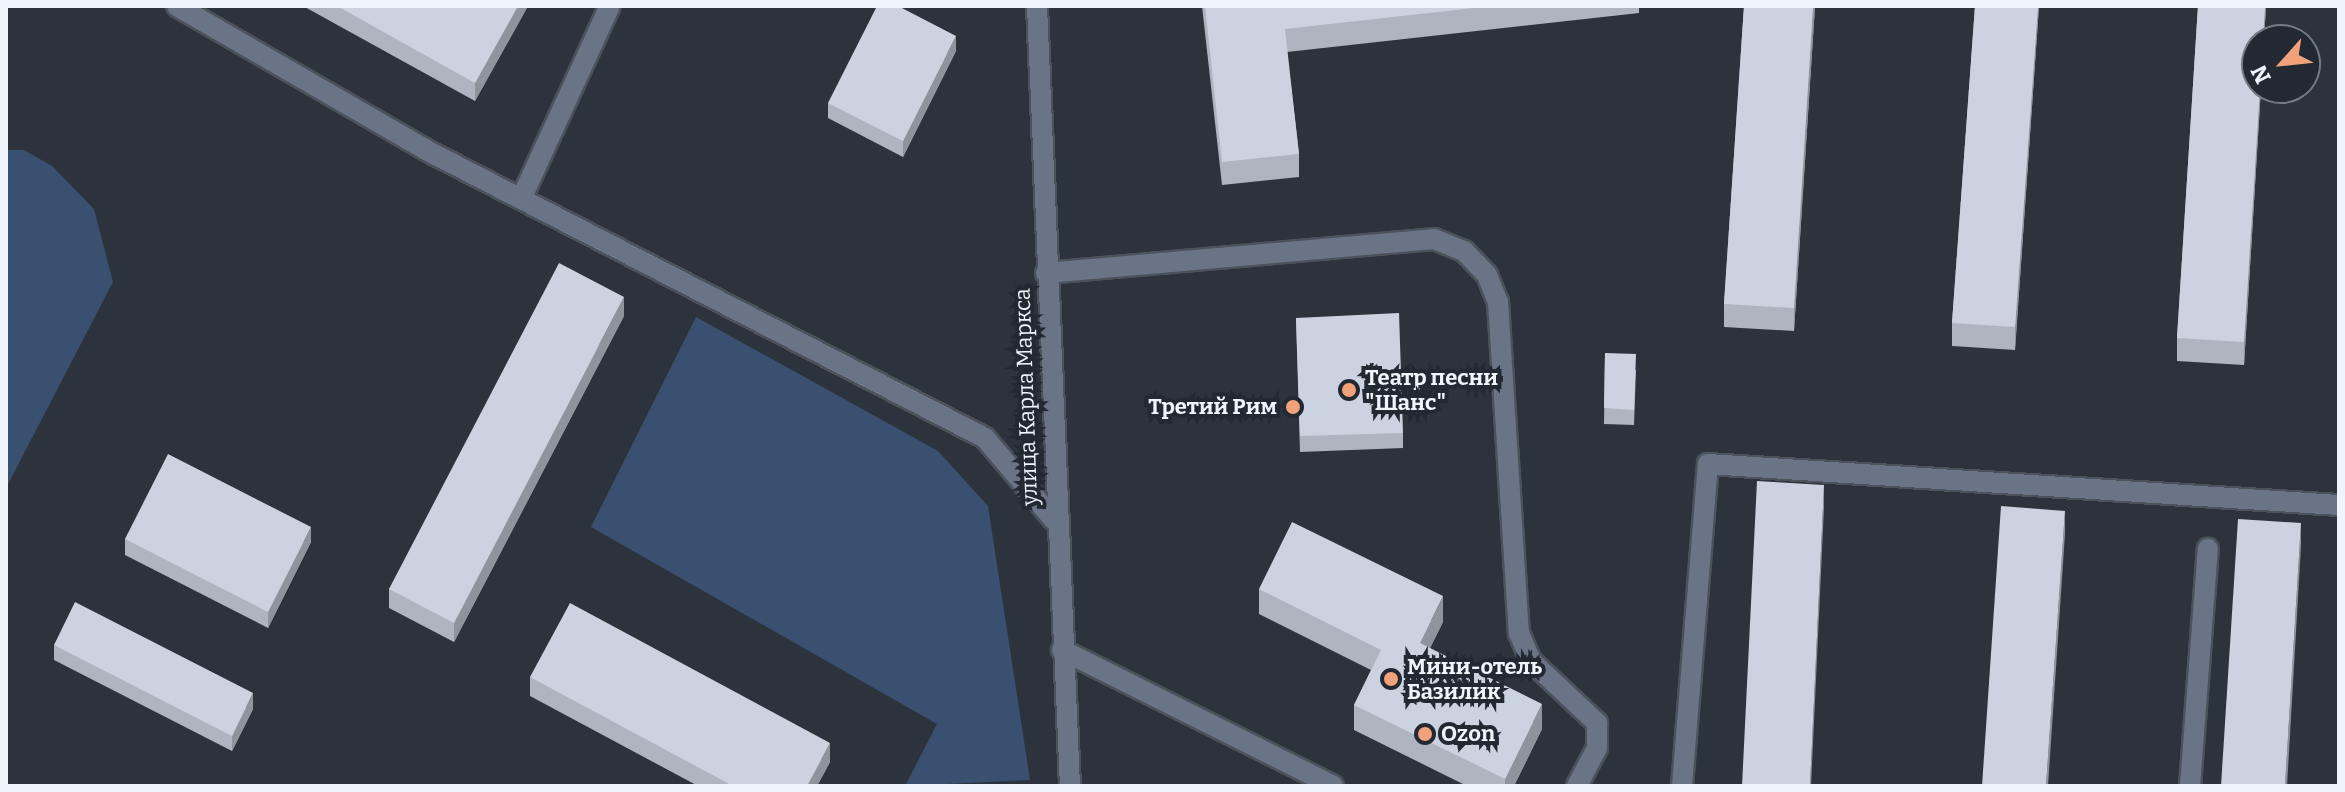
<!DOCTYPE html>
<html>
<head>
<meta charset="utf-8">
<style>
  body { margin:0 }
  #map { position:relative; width:2345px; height:792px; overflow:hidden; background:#2c333c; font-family:Bitter,serif }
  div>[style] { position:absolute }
  .green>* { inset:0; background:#3a5070 }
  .roads { filter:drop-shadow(2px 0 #4b525b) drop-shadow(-2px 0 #4b525b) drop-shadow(0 2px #4b525b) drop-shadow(0 -2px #4b525b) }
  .lane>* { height:20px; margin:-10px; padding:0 10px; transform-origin:10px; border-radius:10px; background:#697587 }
  .street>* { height:20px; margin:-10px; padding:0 10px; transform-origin:10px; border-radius:10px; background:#697587 }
  .wall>* { inset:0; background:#aeb5c0 }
  .shaded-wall>* { inset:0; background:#8d949c }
  .building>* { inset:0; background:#cad3df }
  .dots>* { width:22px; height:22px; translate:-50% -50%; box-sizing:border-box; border:4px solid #222932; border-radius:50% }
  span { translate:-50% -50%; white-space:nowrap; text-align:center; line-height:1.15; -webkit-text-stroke:8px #222932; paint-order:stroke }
  .poi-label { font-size:22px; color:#f0f5fb; font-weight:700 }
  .left { translate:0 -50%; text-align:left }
  .right { translate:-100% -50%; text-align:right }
  .street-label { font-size:22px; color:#f0f5fb }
  .frame { position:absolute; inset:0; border:8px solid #f0f5fb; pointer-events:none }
  .north { position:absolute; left:2241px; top:24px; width:80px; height:80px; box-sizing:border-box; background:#222932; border:2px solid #747b82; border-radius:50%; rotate:243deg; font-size:22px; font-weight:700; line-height:32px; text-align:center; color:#f0f5fb }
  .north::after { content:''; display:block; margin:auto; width:28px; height:36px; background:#f1a27b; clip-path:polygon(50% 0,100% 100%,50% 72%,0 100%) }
</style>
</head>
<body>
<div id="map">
  <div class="green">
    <div style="clip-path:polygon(6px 150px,24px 150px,52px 166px,94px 209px,113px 282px,6px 488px)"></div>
    <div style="clip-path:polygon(696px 317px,938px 451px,988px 506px,1030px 780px,905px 786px,937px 724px,591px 527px)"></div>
  </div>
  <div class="roads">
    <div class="lane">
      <div style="left:177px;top:6px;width:290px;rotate:30deg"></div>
      <div style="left:428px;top:151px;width:627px;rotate:27.26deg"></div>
      <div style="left:985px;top:438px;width:107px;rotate:49.9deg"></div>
      <div style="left:522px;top:197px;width:210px;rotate:-65.3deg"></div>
      <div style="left:1046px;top:273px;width:389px;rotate:-5deg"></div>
      <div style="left:1434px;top:239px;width:32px;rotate:22deg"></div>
      <div style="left:1464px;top:251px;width:33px;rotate:46deg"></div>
      <div style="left:1487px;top:275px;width:29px;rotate:68deg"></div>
      <div style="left:1498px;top:302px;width:332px;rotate:86.4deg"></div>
      <div style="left:1519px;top:633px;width:30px;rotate:67deg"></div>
      <div style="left:1531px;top:661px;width:91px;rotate:43.2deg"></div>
      <div style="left:1597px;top:723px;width:25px;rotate:90deg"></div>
      <div style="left:1597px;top:748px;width:43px;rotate:117.8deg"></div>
      <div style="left:1062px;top:650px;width:303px;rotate:26.6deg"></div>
      <div style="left:1682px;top:786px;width:323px;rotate:-85.4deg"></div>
      <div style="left:1708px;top:464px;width:632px;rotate:3.72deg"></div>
      <div style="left:2190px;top:786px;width:238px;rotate:-85.7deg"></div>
    </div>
    <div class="street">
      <div style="left:1037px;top:6px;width:781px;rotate:87.58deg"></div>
    </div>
  </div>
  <div class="wall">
    <div style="clip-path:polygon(303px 6px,528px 6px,475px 101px)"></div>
    <div style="clip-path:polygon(1202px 6px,1639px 6px,1639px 13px,1287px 52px,1299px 154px,1299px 177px,1222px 185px)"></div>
    <div style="clip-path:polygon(1744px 6px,1815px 6px,1794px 331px,1724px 327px,1724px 304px)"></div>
    <div style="clip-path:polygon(1975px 6px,2039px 6px,2015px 350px,1952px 346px,1952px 323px)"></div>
    <div style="clip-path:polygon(2198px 6px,2266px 6px,2264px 40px,2257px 40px,2257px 88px,2261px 88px,2244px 365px,2177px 361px,2177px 338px)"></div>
    <div style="clip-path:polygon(956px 51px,903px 157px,828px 118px,828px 103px)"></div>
    <div style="clip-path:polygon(624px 316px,454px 642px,389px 608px,389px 589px)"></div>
    <div style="clip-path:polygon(1296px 318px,1403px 433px,1403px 448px,1300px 452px)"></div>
    <div style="clip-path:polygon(1605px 353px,1636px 370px,1634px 425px,1604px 424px)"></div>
    <div style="clip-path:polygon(125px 539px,311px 542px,268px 628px,125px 555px)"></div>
    <div style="clip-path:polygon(1259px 589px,1443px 622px,1430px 648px,1542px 729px,1514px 786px,1467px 786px,1354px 730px,1354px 705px,1371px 670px,1259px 614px)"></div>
    <div style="clip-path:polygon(54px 645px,253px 709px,232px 751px,54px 660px)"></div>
    <div style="clip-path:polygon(530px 677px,830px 762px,817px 786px,698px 786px,530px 696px)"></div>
  </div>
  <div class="shaded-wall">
    <div style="clip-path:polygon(518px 6px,528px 6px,475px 101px,475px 83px)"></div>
    <div style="clip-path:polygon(1813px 6px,1815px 6px,1794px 331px,1794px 308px)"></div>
    <div style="clip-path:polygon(2038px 6px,2039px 6px,2015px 350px,2015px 327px)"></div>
    <div style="clip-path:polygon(2265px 6px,2266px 6px,2264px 40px,2263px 40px)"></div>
    <div style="clip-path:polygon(956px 36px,956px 51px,903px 157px,903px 141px)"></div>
    <div style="clip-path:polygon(2260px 88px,2261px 88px,2244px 365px,2244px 342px)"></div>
    <div style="clip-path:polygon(624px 297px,624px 316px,454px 642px,454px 623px)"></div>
    <div style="clip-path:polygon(1824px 485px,1824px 508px,1811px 786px,1810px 786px)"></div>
    <div style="clip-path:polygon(2065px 511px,2065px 534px,2048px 786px,2046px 786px)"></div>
    <div style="clip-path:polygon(2301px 523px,2301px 546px,2287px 786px,2285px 786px)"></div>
    <div style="clip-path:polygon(311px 527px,311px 542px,268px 628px,268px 612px)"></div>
    <div style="clip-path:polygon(1443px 596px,1443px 622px,1420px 668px,1420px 643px)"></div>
    <div style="clip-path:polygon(253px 693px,253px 709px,232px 751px,232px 736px)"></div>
    <div style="clip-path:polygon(1542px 704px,1542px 729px,1514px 786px,1505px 786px,1505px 779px)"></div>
    <div style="clip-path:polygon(830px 743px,830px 762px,817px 786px,807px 786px)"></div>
  </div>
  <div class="building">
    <div style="clip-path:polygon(337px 6px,518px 6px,475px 83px)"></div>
    <div style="clip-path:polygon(877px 6px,898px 6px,956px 36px,903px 141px,828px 103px)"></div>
    <div style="clip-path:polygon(1205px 6px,1492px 6px,1285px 29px,1299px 154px,1222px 162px)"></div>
    <div style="clip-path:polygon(1744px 6px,1813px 6px,1794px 308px,1724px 304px)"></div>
    <div style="clip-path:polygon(1975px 6px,2038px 6px,2015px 327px,1952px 323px)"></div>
    <div style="clip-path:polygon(2198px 6px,2265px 6px,2263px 40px,2257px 40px,2257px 88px,2260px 88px,2244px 342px,2177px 338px)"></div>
    <div style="clip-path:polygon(559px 263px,624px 297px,454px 623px,389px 589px)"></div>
    <div style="clip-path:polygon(1399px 313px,1403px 433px,1300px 436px,1296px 318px)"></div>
    <div style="clip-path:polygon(1605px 353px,1636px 354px,1634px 410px,1604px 408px)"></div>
    <div style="clip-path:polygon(168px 454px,311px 527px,268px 612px,125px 539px)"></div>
    <div style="clip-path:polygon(1757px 481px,1824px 485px,1810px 786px,1742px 786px)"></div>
    <div style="clip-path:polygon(2001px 506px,2065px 511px,2046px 786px,1982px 786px)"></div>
    <div style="clip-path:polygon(2238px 519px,2301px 523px,2285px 786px,2221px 786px)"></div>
    <div style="clip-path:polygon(1292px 522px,1443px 596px,1420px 643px,1542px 704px,1505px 779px,1354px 705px,1381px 650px,1259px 589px)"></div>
    <div style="clip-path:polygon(75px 602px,253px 693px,232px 736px,54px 645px)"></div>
    <div style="clip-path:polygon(570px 603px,830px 743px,807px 786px,733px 786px,530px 677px)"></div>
  </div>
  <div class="dots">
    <div style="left:1349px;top:390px;background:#f1a27b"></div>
    <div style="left:1293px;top:407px;background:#f1a27b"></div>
    <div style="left:1391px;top:679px;background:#f1a27b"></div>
    <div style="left:1425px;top:734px;background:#f1a27b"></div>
  </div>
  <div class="poi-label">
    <span class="left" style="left:1365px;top:390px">Театр песни<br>"Шанс"</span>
    <span class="right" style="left:1277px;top:407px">Третий Рим</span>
    <span class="left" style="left:1407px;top:679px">Мини-отель<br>Базилик</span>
    <span class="left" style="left:1441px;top:734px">Ozon</span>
  </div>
  <div class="street-label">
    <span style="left:1026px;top:397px;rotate:-92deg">улица Карла Маркса</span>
  </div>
  <div class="frame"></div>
  <div class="north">N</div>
</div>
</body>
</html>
